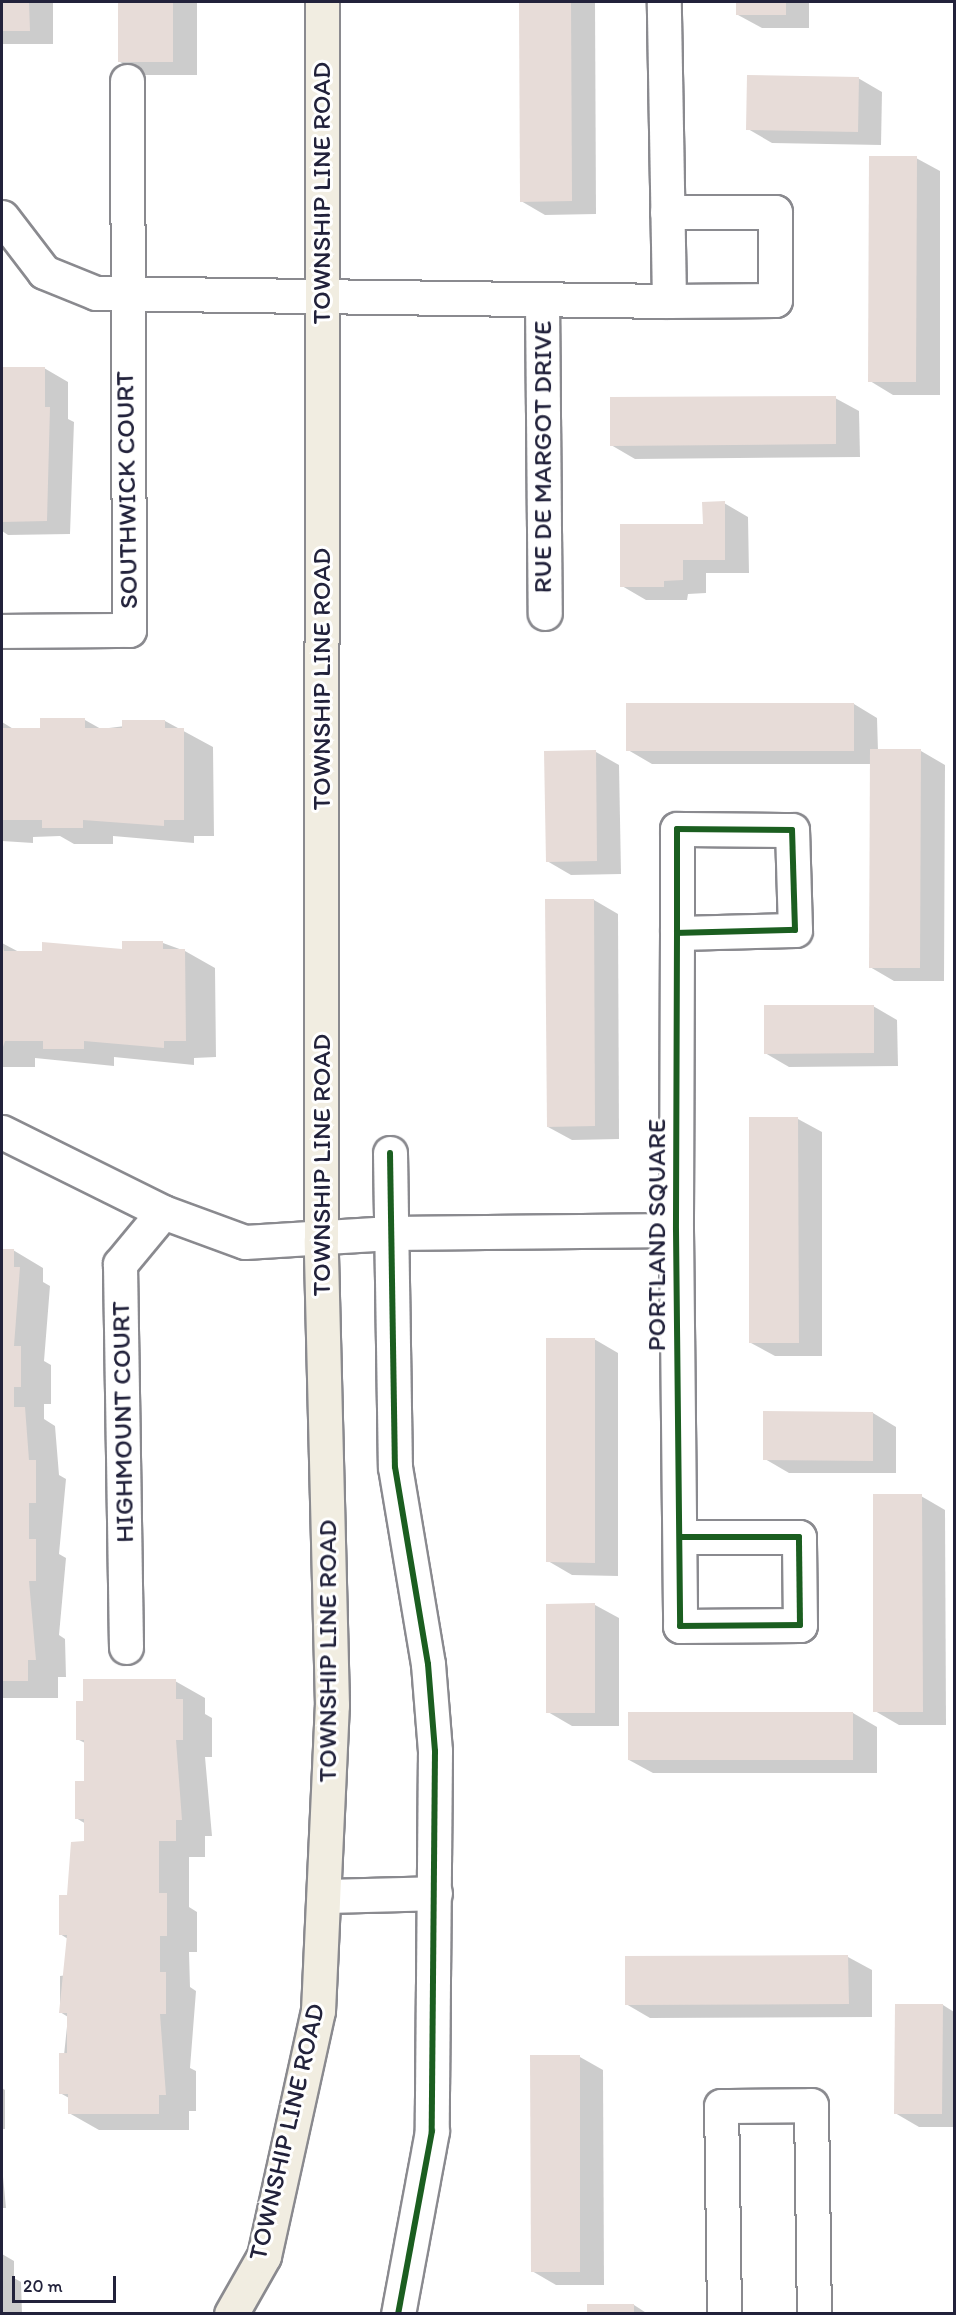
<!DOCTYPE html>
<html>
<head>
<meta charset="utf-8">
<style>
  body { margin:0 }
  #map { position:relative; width:956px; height:2315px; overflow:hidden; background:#fff; font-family:Itim,sans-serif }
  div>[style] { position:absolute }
  .shadow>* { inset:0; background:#0003 }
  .building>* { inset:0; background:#e7dcd8 }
  .roads { filter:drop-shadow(2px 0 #8a8a8f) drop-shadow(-2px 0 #8a8a8f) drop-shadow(0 2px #8a8a8f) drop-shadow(0 -2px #8a8a8f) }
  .minor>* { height:33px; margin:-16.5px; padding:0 16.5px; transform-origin:16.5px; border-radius:16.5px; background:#fff }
  .major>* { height:33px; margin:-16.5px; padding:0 16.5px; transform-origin:16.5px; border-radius:16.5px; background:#f1ede1 }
  .cycleway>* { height:6px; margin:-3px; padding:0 3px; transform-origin:3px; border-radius:3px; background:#1b5e20 }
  span { translate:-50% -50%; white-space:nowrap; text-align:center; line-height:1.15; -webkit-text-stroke:6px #fff; paint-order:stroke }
  .street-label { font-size:26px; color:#22223b }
  .frame { position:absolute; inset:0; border:3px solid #22223b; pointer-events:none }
  .scale { position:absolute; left:12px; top:2276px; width:104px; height:27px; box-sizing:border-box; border:3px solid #22223b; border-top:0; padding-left:8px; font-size:18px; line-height:21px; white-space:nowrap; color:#22223b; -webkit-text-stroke:4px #fff; paint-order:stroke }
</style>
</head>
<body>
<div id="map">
  <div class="shadow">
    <div style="clip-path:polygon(2px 2px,53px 2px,53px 44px,2px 44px)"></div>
    <div style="clip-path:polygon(120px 2px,197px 2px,197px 75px,144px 75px,120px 62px)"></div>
    <div style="clip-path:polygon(520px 2px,595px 2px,596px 214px,545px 215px,521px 201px)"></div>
    <div style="clip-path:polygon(738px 2px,809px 2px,809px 28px,762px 28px,738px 15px)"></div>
    <div style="clip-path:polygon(858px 78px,882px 92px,881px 145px,772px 143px,748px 129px)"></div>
    <div style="clip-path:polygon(916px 158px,940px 171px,940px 395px,893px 395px,870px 381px)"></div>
    <div style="clip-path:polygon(44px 368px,68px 382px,68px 419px,74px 422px,70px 534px,8px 535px,2px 531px,2px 369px)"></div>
    <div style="clip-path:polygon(835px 398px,859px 411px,860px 457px,635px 459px,611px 445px)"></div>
    <div style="clip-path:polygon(724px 503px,748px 517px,749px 573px,706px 573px,706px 593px,688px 594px,687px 600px,646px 600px,622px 586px,704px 525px)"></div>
    <div style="clip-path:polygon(854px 704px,877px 718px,878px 751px,921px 751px,945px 765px,944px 981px,894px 981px,870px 967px,871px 764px,652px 764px,628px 750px)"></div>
    <div style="clip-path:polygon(85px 720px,101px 729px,165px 721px,213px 747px,214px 836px,194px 836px,194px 843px,113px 836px,113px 844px,74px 844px,60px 836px,33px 837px,33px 843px,2px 841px,2px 722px,15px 730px,41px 730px)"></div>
    <div style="clip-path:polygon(596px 752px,619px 765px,621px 874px,571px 875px,547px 861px)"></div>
    <div style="clip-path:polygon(594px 900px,618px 914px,619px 1139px,572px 1140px,548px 1127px)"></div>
    <div style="clip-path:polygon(2px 943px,19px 952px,123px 950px,163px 943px,185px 951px,215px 968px,216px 1057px,194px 1058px,194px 1065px,114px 1057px,114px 1066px,35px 1058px,35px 1067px,2px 1067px)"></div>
    <div style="clip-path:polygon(873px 1006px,897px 1020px,898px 1066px,789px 1067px,765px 1053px)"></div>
    <div style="clip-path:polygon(798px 1119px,822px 1132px,822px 1356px,775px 1356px,751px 1343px)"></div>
    <div style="clip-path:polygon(2px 1250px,13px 1250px,43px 1268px,43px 1282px,50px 1286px,44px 1361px,51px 1365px,51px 1404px,44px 1404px,44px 1419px,55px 1426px,59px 1475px,66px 1479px,59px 1554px,66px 1558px,59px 1635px,65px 1639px,66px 1677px,58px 1677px,58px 1698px,2px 1698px)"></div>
    <div style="clip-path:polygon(594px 1339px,618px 1353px,618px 1576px,572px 1575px,548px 1561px)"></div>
    <div style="clip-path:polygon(873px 1413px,896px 1427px,896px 1473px,789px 1473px,765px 1459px)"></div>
    <div style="clip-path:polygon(921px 1496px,945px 1510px,946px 1725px,899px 1725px,875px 1711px)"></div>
    <div style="clip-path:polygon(595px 1605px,619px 1618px,619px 1726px,572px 1726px,548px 1712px)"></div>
    <div style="clip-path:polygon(175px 1681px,205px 1698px,205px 1714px,212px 1718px,212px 1757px,205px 1757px,212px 1836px,205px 1836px,205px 1857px,189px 1857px,189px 1907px,197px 1912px,197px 1952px,189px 1952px,190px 1987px,196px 1991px,190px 2068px,196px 2071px,196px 2111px,189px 2111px,189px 2130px,99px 2130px,69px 2113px,69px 2098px,60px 2093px,68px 2017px,60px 2012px,60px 1976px,68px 1975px,68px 1939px,60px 1934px,86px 1843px,86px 1824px,76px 1818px,85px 1783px,85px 1743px,77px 1739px)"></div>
    <div style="clip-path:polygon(853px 1713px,877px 1727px,877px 1773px,653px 1773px,629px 1760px)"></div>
    <div style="clip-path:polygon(848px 1957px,872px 1970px,872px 2017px,650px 2018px,626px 2004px)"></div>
    <div style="clip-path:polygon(943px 2005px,954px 2012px,954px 2127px,919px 2127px,895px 2113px)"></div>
    <div style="clip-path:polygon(580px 2057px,603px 2070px,604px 2285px,556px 2285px,532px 2271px)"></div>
    <div style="clip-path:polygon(2px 2088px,5px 2090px,5px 2129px,2px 2129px)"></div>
    <div style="clip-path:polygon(2px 2166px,6px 2208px,2px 2208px)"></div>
    <div style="clip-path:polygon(2px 2254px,14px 2261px,14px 2278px,21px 2282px,22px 2314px,2px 2314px)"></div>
    <div style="clip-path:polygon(588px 2305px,634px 2305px,648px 2314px,588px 2314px)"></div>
  </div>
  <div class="building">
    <div style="clip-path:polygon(2px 2px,29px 2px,30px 31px,2px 31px)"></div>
    <div style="clip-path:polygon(118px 2px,173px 2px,173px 62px,118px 62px)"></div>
    <div style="clip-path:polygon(519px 2px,571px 2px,572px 201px,520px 202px)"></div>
    <div style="clip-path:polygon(736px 2px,786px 2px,786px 15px,736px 15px)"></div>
    <div style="clip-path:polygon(747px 75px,859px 77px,858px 132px,746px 130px)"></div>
    <div style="clip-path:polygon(869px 156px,917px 156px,916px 382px,868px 382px)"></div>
    <div style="clip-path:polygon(2px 367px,45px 367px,45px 407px,50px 407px,47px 521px,2px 522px)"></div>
    <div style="clip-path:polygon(836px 396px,836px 444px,610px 446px,610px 397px)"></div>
    <div style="clip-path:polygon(725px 501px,725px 560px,683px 560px,683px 580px,664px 581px,664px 587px,620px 587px,620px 524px,703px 524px,702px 502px)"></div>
    <div style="clip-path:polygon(626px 703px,854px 703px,854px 751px,626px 751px)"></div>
    <div style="clip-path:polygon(40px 718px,85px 718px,85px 728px,122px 728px,122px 720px,165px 720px,165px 728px,184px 728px,184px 820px,164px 820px,164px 826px,83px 820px,83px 828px,42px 828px,42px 820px,2px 820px,2px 728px,40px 728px)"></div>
    <div style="clip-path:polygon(870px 749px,921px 749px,920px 968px,869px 968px)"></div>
    <div style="clip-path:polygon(596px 750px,597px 861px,546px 862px,544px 751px)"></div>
    <div style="clip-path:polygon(545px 899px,594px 899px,595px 1126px,547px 1127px)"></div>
    <div style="clip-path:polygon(122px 941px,163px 941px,163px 949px,185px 949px,186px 1041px,164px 1041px,164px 1048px,84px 1041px,84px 1049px,43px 1049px,43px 1041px,5px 1041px,2px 1050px,2px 942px,4px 951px,42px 951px,42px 942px,122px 949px)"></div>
    <div style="clip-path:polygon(764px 1005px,874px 1005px,874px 1053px,764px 1054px)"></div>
    <div style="clip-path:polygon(749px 1117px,798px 1117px,799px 1343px,749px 1343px)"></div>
    <div style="clip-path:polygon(2px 1249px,14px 1249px,14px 1267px,20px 1267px,14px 1346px,21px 1346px,21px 1387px,14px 1387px,14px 1407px,25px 1407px,29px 1460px,36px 1460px,36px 1503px,29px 1503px,29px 1539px,36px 1539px,36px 1581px,29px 1581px,36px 1660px,28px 1660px,28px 1681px,2px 1681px)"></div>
    <div style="clip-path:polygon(546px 1338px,595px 1338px,595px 1563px,546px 1562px)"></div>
    <div style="clip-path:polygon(763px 1411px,873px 1412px,873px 1461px,763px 1460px)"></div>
    <div style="clip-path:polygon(873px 1494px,922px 1494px,923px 1712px,873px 1712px)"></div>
    <div style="clip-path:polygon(595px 1603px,595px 1713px,546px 1713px,546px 1604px)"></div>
    <div style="clip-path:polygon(83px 1679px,176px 1679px,176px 1699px,183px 1699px,183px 1740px,176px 1740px,182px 1820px,176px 1820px,176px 1841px,159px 1841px,159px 1893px,167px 1893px,167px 1936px,160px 1936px,160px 1972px,166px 1972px,166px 2014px,160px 2014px,166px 2095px,159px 2095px,159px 2114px,68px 2114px,68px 2094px,59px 2094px,59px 2053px,67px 2053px,67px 2013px,59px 2013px,67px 1935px,59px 1935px,59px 1895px,67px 1895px,71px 1842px,84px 1841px,84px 1819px,75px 1819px,75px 1781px,84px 1781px,84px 1740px,76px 1740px,76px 1701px,83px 1701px)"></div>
    <div style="clip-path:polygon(628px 1712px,853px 1712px,853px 1760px,628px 1760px)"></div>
    <div style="clip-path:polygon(848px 1955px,849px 2004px,625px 2005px,625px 1956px)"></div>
    <div style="clip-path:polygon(895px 2004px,943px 2004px,942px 2114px,894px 2114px)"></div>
    <div style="clip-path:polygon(530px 2055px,580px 2055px,580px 2272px,531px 2272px)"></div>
    <div style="clip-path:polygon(587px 2304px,634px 2304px,634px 2314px,587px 2314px)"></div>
  </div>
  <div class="roads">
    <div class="minor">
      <div style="left:667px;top:212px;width:108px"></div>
      <div style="left:775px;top:212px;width:88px;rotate:90deg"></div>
      <div style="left:775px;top:300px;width:106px;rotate:179.5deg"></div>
      <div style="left:2px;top:217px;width:69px;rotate:52.6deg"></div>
      <div style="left:44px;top:272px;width:56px;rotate:22deg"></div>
      <div style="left:96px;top:293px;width:573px;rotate:0.8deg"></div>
      <div style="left:669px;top:301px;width:299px;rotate:-91deg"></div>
      <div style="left:542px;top:300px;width:313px;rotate:89.5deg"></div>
      <div style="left:2px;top:631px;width:127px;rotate:-0.5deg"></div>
      <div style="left:129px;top:630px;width:549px;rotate:-90.21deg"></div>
      <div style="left:677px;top:933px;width:118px;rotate:-1.5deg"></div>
      <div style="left:795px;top:930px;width:100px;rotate:-91.7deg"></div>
      <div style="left:792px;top:830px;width:115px;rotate:-179.5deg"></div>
      <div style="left:677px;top:829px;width:104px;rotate:90deg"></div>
      <div style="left:677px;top:933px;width:297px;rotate:90.2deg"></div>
      <div style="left:676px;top:1230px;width:396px;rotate:89.4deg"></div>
      <div style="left:680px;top:1626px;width:120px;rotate:-0.5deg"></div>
      <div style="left:800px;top:1625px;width:88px;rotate:-90.7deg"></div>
      <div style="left:799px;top:1537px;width:119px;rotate:180deg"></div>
      <div style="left:2px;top:1132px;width:180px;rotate:26.4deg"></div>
      <div style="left:163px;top:1212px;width:87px;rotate:20.1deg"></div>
      <div style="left:245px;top:1242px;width:146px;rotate:-3.5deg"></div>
      <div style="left:391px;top:1233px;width:285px;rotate:-0.6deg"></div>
      <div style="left:390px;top:1153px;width:314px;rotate:89.1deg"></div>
      <div style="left:395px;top:1467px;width:200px;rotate:80.5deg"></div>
      <div style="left:428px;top:1664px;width:87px;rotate:85.4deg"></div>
      <div style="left:435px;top:1751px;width:380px;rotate:90.5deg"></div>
      <div style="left:432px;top:2131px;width:186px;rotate:100.5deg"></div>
      <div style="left:126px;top:1647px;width:383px;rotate:-90.9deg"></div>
      <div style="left:120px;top:1264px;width:67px;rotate:-50.4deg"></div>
      <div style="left:324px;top:1896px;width:111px;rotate:-1.5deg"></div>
      <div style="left:724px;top:2314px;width:208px;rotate:-90.8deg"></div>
      <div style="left:721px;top:2106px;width:90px;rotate:-0.6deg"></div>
      <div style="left:811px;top:2105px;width:209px;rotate:89.2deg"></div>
    </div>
    <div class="major">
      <div style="left:231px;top:2314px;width:67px;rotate:-60.4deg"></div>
      <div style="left:264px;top:2256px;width:251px;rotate:-77.6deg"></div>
      <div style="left:318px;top:2011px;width:306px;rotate:-87.4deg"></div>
      <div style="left:332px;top:1705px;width:465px;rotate:-91.4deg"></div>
      <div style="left:321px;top:1240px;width:1238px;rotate:-89.95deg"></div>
    </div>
  </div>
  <div class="cycleway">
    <div style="left:677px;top:933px;width:118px;rotate:-1.5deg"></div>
    <div style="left:795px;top:930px;width:100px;rotate:-91.7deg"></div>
    <div style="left:792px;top:830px;width:115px;rotate:-179.5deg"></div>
    <div style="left:677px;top:829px;width:104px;rotate:90deg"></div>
    <div style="left:677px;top:933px;width:297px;rotate:90.2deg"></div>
    <div style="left:676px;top:1230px;width:396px;rotate:89.4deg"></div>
    <div style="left:680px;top:1626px;width:120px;rotate:-0.5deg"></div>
    <div style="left:800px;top:1625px;width:88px;rotate:-90.7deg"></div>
    <div style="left:799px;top:1537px;width:119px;rotate:180deg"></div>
    <div style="left:390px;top:1153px;width:314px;rotate:89.1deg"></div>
    <div style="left:395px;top:1467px;width:200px;rotate:80.5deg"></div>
    <div style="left:428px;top:1664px;width:87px;rotate:85.4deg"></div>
    <div style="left:435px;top:1751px;width:380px;rotate:90.5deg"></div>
    <div style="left:432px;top:2131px;width:186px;rotate:100.5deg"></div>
  </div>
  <div class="street-label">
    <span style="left:322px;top:193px;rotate:-90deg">TOWNSHIP LINE ROAD</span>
    <span style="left:543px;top:457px;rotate:-90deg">RUE DE MARGOT DRIVE</span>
    <span style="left:127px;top:490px;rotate:-91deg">SOUTHWICK COURT</span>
    <span style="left:322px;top:679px;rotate:-90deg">TOWNSHIP LINE ROAD</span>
    <span style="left:322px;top:1165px;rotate:-90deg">TOWNSHIP LINE ROAD</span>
    <span style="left:657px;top:1235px;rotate:-90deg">PORTLAND SQUARE</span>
    <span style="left:123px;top:1422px;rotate:-91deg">HIGHMOUNT COURT</span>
    <span style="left:328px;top:1651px;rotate:-90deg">TOWNSHIP LINE ROAD</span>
    <span style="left:287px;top:2132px;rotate:-77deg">TOWNSHIP LINE ROAD</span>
  </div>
  <div class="frame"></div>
  <div class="scale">20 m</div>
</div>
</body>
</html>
